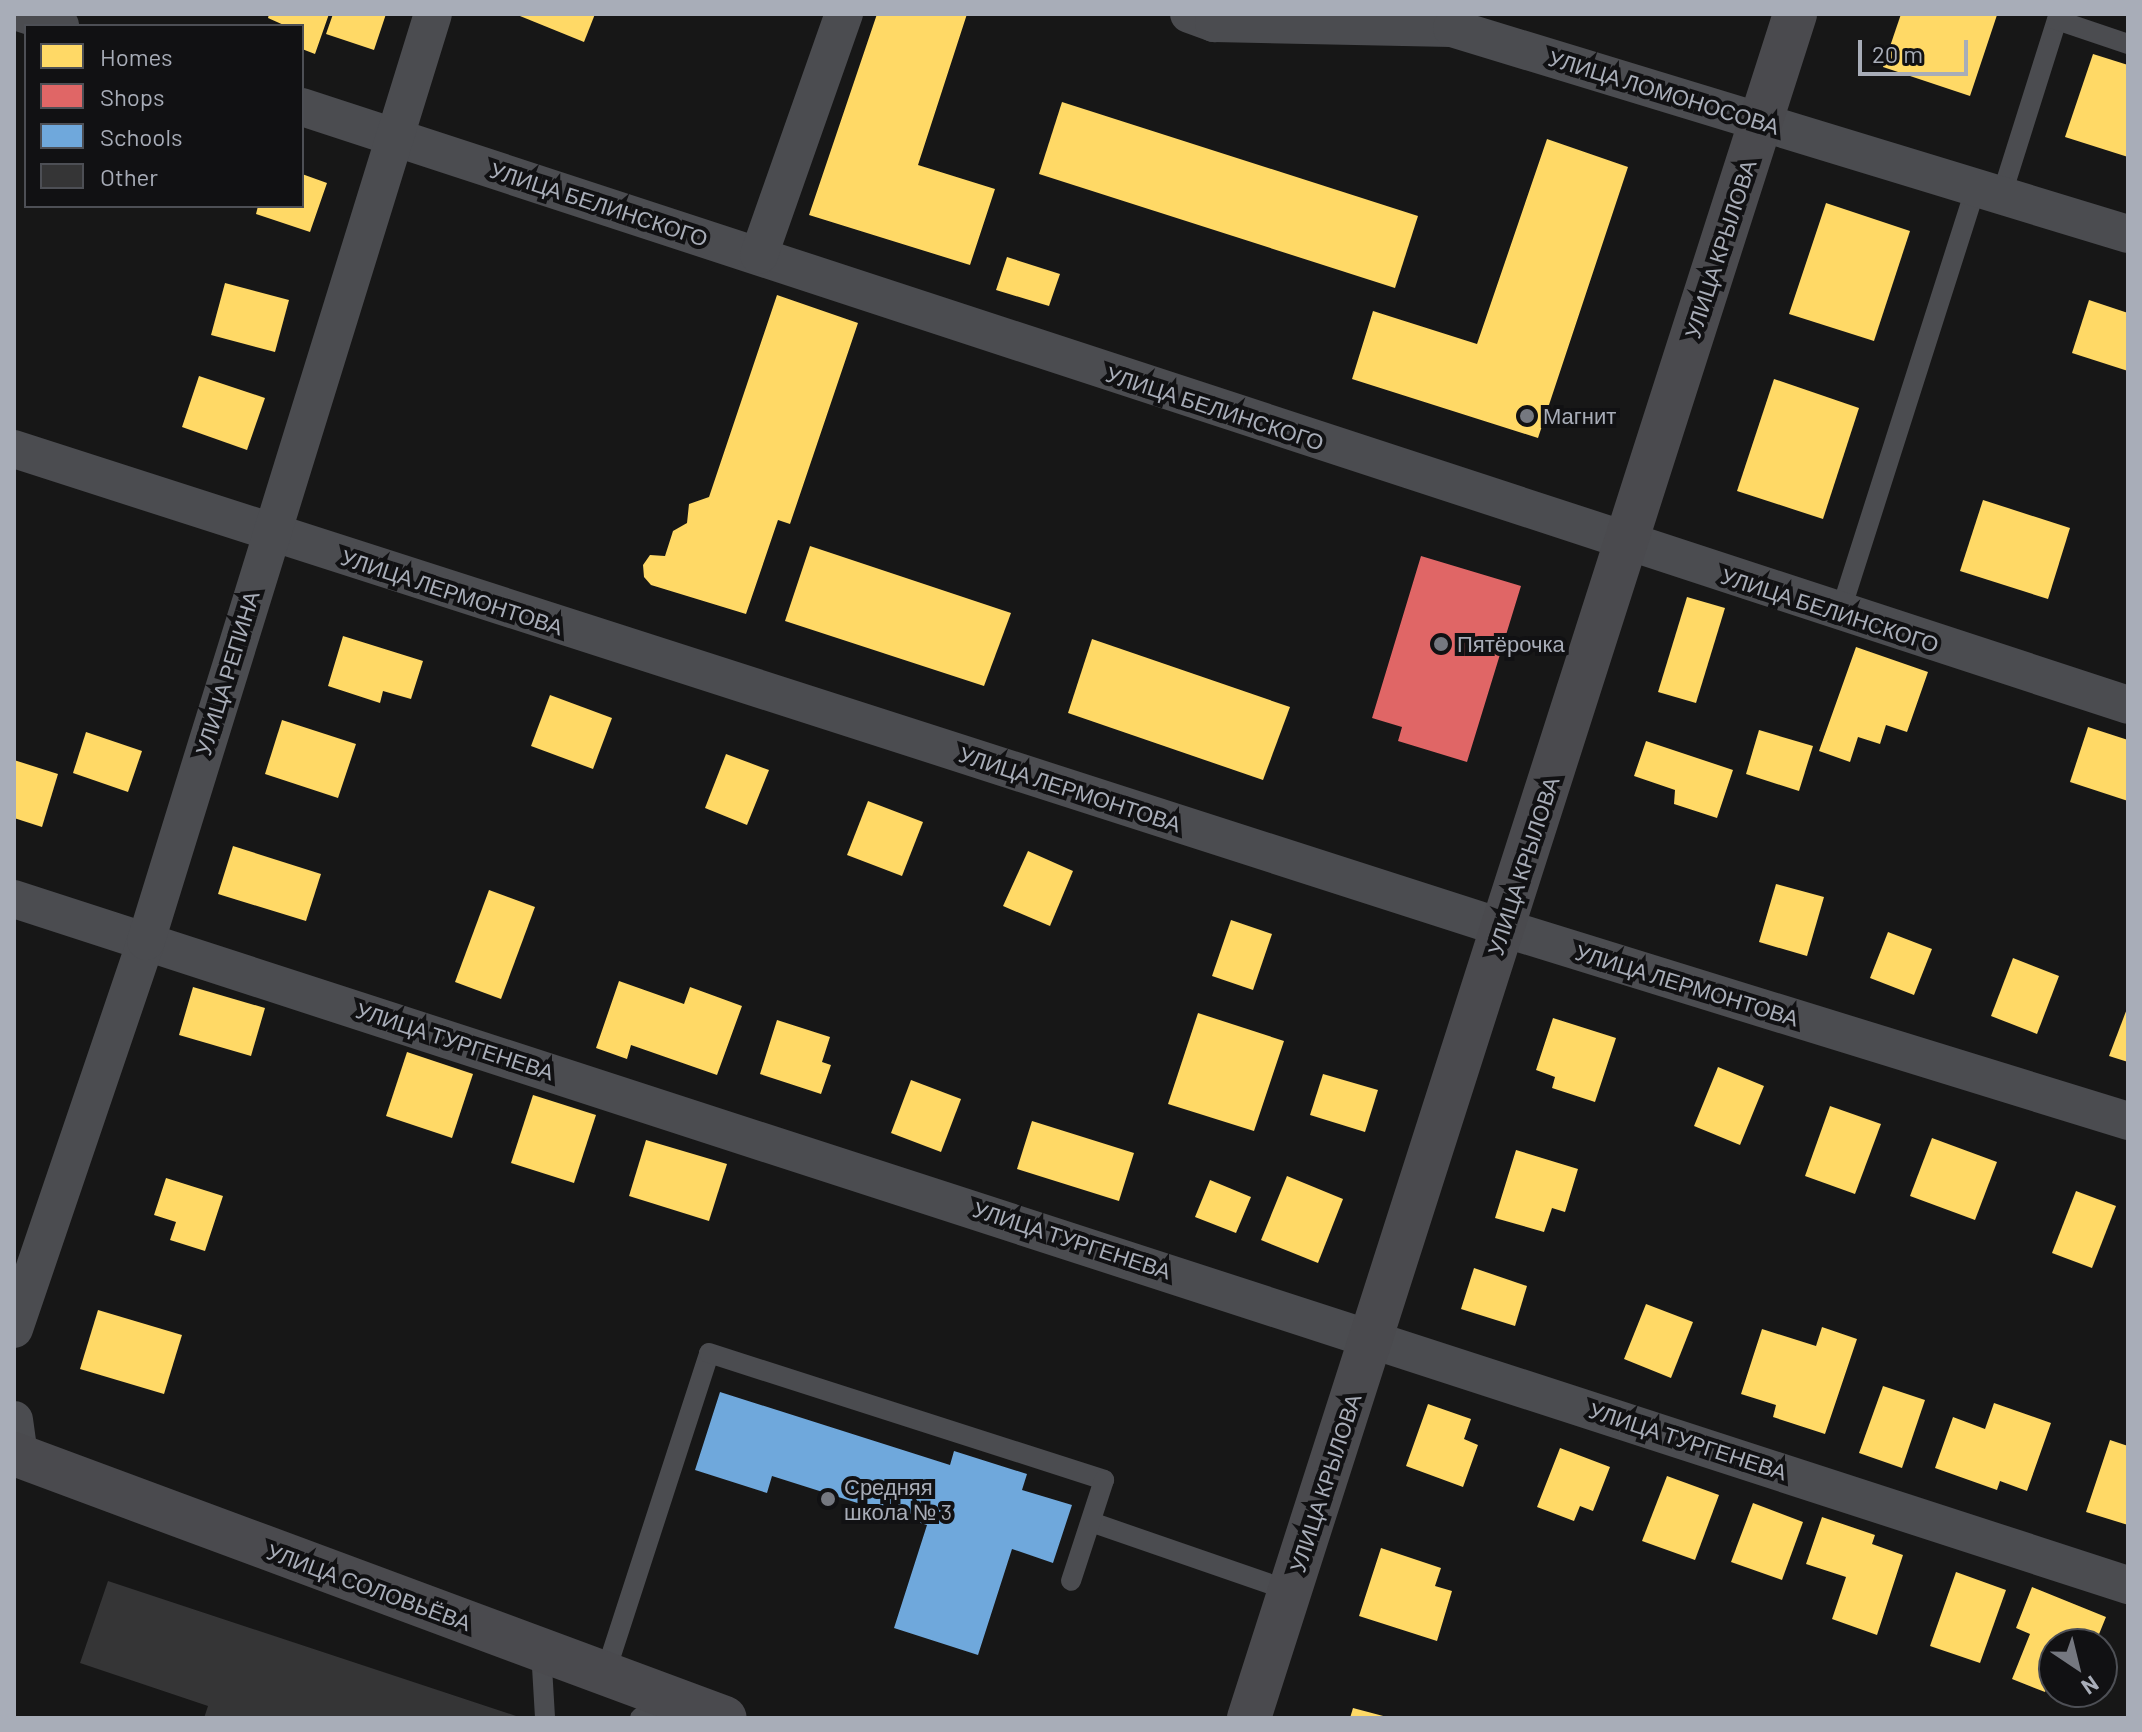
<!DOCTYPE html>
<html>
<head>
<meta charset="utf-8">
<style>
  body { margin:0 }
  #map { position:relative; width:2142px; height:1732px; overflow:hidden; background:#171717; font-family:Barlow,sans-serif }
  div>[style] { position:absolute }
  .homes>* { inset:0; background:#ffd966 }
  .shops>* { inset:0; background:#e06666 }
  .schools>* { inset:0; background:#6fa8dc }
  .building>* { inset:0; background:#353536 }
  .lane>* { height:20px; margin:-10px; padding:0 10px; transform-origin:10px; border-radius:10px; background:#4b4c50 }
  .street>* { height:38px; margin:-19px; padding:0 19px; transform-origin:19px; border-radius:19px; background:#4b4c50 }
  .secondary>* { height:44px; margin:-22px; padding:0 22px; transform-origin:22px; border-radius:22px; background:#4a4a4e }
  .dots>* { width:22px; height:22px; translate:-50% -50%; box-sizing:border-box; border:4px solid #111113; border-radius:50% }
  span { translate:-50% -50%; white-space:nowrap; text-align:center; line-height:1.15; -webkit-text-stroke:8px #111113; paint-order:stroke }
  .street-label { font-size:22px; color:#a8adb8 }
  .poi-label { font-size:22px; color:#a8adb8 }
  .left { translate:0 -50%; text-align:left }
  .frame { position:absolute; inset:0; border:16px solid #a8adb8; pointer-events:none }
  .legend { position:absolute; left:24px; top:24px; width:280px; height:184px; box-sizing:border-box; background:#111113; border:2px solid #4d4f55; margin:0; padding:10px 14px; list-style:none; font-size:24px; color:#a8adb8 }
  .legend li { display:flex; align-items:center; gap:16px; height:40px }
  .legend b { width:40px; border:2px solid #4d4f55 }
  .north { position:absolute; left:2038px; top:1628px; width:80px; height:80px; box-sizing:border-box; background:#111113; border:2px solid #4d4f55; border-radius:50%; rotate:145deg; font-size:22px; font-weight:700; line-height:32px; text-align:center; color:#a8adb8 }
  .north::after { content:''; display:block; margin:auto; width:28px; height:36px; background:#757880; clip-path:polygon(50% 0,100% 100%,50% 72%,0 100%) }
  .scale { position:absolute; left:1858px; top:40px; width:110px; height:36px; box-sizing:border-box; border:4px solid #a8adb8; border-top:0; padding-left:10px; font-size:24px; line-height:28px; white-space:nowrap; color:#a8adb8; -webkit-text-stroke:6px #111113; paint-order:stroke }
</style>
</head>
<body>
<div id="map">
  <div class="homes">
    <div style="clip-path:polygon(269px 14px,329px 14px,315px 54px,302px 49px,302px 26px,286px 26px,268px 18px)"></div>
    <div style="clip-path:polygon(333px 14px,386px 14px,374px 50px,326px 34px)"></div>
    <div style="clip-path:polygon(515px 14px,595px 14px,584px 42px)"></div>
    <div style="clip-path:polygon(877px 14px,967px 14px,918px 165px,995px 189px,970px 265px,809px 215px)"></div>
    <div style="clip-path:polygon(1901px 14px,1997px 15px,1970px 96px,1883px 67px)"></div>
    <div style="clip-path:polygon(2093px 54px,2128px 65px,2128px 157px,2065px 137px)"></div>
    <div style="clip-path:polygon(1062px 102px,1418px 216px,1395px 288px,1039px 174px)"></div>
    <div style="clip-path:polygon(1547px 139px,1628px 167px,1538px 438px,1352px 379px,1373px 311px,1477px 344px)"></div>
    <div style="clip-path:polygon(302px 174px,327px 183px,310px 232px,256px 214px,258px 206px,302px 206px)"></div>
    <div style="clip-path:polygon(1826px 203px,1910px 231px,1874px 341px,1789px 314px)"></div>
    <div style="clip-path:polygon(1007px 257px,1060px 274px,1049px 306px,996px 290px)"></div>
    <div style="clip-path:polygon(225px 283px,289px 300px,275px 352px,211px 335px)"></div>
    <div style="clip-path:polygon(777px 295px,858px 323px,790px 524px,778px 520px,746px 614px,651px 585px,644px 577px,643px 565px,650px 555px,665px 556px,673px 531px,687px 523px,689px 504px,709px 497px)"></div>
    <div style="clip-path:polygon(2089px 300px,2128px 313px,2128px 371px,2072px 353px)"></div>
    <div style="clip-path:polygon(199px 376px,265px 398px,247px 450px,182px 427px)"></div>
    <div style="clip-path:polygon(1774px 379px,1859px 408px,1823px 519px,1737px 491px)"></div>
    <div style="clip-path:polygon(1983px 500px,2070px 528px,2048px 599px,1960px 571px)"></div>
    <div style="clip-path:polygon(810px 546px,1011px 613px,984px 686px,785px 621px)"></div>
    <div style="clip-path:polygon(1687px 597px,1725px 608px,1696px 703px,1658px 692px)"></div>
    <div style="clip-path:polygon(343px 636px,423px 661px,411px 699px,383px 691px,380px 703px,328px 686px)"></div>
    <div style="clip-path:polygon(1092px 639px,1290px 707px,1263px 780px,1068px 713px)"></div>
    <div style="clip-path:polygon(1856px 647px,1928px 672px,1907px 732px,1886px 725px,1880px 744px,1858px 737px,1850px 762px,1819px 751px)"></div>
    <div style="clip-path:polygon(550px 695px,612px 718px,593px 769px,531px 746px)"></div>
    <div style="clip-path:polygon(282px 720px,356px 744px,338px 798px,265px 774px)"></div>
    <div style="clip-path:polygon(2088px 727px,2128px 740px,2128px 801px,2070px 782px)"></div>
    <div style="clip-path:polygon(1759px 730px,1813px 746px,1799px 791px,1746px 774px)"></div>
    <div style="clip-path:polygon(86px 732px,142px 751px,128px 792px,73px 773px)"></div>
    <div style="clip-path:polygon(1646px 741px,1733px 770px,1717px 818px,1674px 804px,1675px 790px,1634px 776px)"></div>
    <div style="clip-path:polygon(726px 754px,769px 770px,747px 825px,705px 808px)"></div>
    <div style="clip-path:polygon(14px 760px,58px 774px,42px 827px,14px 818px)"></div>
    <div style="clip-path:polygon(868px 801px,923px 822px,902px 876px,847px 855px)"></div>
    <div style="clip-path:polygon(233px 846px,321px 874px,306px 921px,218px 894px)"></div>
    <div style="clip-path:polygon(1028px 851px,1073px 871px,1050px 926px,1003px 906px)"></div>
    <div style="clip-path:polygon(1776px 884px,1824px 897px,1807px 956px,1759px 942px)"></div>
    <div style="clip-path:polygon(489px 890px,535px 907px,501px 999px,455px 982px)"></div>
    <div style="clip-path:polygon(1231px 920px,1272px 934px,1253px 990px,1212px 976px)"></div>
    <div style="clip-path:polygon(1888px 932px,1932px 949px,1914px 995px,1870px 978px)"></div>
    <div style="clip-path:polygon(2013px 958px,2059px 976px,2037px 1034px,1991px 1016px)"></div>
    <div style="clip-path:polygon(619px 981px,684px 1004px,690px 987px,742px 1006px,717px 1075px,631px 1045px,627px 1059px,596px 1048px)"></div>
    <div style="clip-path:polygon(193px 987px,265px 1008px,251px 1056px,179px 1035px)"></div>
    <div style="clip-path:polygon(2128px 1006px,2128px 1062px,2109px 1056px)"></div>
    <div style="clip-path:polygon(1198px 1013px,1284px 1041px,1254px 1131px,1168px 1104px)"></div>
    <div style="clip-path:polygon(1553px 1018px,1616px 1038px,1595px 1102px,1552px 1088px,1555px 1077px,1536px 1070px)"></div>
    <div style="clip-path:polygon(777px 1020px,830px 1037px,822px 1062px,831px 1065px,821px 1094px,760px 1074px)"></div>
    <div style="clip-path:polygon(407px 1052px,473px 1074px,452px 1138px,386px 1116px)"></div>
    <div style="clip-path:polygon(1718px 1067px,1764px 1086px,1740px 1145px,1694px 1126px)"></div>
    <div style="clip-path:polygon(1323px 1074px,1378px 1090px,1365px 1132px,1310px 1115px)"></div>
    <div style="clip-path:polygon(911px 1080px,961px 1099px,941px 1152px,891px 1133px)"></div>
    <div style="clip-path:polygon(533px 1095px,596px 1115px,574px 1183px,511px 1163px)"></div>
    <div style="clip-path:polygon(1830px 1106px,1881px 1124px,1855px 1194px,1805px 1176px)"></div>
    <div style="clip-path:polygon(1032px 1121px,1134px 1153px,1119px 1201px,1017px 1169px)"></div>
    <div style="clip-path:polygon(1932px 1138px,1997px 1162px,1975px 1220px,1910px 1196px)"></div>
    <div style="clip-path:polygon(646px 1140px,727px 1164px,709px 1221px,629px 1196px)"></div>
    <div style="clip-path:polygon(1516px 1150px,1578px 1169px,1565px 1212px,1552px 1208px,1544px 1232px,1495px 1218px)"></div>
    <div style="clip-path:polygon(1287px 1176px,1343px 1199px,1318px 1263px,1261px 1240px)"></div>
    <div style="clip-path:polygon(166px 1178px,223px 1196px,205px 1251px,170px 1240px,176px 1222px,154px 1215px)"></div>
    <div style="clip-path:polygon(1210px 1180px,1251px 1197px,1236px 1233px,1195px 1217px)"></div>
    <div style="clip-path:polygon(2076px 1191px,2116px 1206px,2092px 1268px,2052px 1253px)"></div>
    <div style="clip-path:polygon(1474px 1268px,1527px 1286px,1515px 1326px,1461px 1309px)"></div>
    <div style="clip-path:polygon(1646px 1304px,1693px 1322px,1671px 1378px,1624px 1359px)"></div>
    <div style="clip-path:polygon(98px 1310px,182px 1335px,164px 1394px,80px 1369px)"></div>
    <div style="clip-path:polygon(1822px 1327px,1857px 1339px,1825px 1434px,1773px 1417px,1776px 1405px,1741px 1394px,1762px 1329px,1816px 1346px)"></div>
    <div style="clip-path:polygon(1883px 1386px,1925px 1400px,1902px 1468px,1859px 1453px)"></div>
    <div style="clip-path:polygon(1994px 1403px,2051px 1423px,2027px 1491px,2000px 1481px,1997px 1490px,1935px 1468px,1953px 1417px,1985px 1429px)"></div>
    <div style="clip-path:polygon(1428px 1404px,1471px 1419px,1464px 1439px,1478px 1445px,1463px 1487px,1406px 1466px)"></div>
    <div style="clip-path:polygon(2110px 1440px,2128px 1446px,2128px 1525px,2086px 1512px)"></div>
    <div style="clip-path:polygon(1560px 1448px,1610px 1467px,1593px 1511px,1580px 1506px,1574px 1521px,1537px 1507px)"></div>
    <div style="clip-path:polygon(1667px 1476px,1719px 1495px,1695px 1560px,1642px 1541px)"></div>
    <div style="clip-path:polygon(1753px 1503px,1803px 1522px,1782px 1580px,1731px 1562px)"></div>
    <div style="clip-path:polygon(1822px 1517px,1875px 1535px,1872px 1544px,1903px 1555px,1877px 1635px,1832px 1619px,1846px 1577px,1806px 1564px)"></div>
    <div style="clip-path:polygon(1381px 1548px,1441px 1568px,1435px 1586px,1452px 1591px,1437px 1641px,1359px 1616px)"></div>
    <div style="clip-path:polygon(1956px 1572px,2006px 1590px,1980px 1663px,1930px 1646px)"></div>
    <div style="clip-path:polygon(2032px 1587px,2106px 1617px,2095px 1644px,2054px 1644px,2054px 1671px,2045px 1692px,2012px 1679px,2030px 1634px,2016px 1628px)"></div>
    <div style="clip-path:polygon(1353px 1708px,1387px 1717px,1387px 1718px,1350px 1718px)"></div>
  </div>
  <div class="shops">
    <div style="clip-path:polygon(1421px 556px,1521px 586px,1467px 762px,1398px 741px,1402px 727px,1372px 718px)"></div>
  </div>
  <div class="schools">
    <div style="clip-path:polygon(720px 1392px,950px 1465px,954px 1451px,1027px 1474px,1022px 1490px,1072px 1505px,1053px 1563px,1012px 1549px,978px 1655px,894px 1628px,927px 1525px,772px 1476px,767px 1493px,695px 1470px)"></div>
  </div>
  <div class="building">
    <div style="clip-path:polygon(108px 1581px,519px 1717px,519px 1718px,204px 1718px,208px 1706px,80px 1663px)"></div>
  </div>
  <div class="lane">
    <div style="left:2002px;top:194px;width:182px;rotate:-72.5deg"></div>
    <div style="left:2057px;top:20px;width:75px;rotate:18.7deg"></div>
    <div style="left:1840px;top:613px;width:449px;rotate:-72.3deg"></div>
    <div style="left:1091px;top:1522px;width:211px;rotate:19.1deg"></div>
    <div style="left:541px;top:1650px;width:68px;rotate:86.6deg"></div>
    <div style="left:605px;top:1674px;width:337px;rotate:-72deg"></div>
    <div style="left:709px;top:1353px;width:415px;rotate:17.8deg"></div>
    <div style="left:1104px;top:1480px;width:106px;rotate:108.1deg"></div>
    <div style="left:640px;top:1718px;width:35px;rotate:-37deg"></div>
  </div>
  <div class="street">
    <div style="left:24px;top:14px;width:38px;rotate:18deg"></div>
    <div style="left:1189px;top:14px;width:27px;rotate:20deg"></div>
    <div style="left:1214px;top:23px;width:238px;rotate:1.2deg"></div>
    <div style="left:1452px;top:28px;width:707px;rotate:16.95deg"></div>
    <div style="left:302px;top:107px;width:1921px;rotate:18.13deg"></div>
    <div style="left:759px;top:255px;width:256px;rotate:-70.6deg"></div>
    <div style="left:14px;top:449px;width:1564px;rotate:17.83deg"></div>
    <div style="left:1503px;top:928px;width:654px;rotate:17.16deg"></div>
    <div style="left:14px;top:899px;width:2223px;rotate:17.98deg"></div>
    <div style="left:14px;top:1329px;width:410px;rotate:-71.2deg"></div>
    <div style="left:146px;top:941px;width:970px;rotate:-72.8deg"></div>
    <div style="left:14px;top:1420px;width:36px;rotate:82deg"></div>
  </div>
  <div class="secondary">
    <div style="left:14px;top:1454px;width:758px;rotate:20.37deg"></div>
    <div style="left:1249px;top:1718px;width:1789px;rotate:-72.23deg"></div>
  </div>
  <div class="dots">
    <div style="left:1527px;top:416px;background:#757880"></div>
    <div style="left:1441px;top:644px;background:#757880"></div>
    <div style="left:828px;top:1499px;background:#757880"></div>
  </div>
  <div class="street-label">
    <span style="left:1664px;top:92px;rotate:17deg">УЛИЦА ЛОМОНОСОВА</span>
    <span style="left:599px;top:204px;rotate:18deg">УЛИЦА БЕЛИНСКОГО</span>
    <span style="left:1720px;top:249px;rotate:-72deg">УЛИЦА КРЫЛОВА</span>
    <span style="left:1215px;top:408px;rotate:18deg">УЛИЦА БЕЛИНСКОГО</span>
    <span style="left:452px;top:592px;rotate:18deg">УЛИЦА ЛЕРМОНТОВА</span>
    <span style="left:1830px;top:610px;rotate:18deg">УЛИЦА БЕЛИНСКОГО</span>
    <span style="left:227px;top:673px;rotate:-73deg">УЛИЦА РЕПИНА</span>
    <span style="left:1070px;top:789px;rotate:18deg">УЛИЦА ЛЕРМОНТОВА</span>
    <span style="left:1523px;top:866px;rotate:-72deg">УЛИЦА КРЫЛОВА</span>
    <span style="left:1687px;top:985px;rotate:17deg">УЛИЦА ЛЕРМОНТОВА</span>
    <span style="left:455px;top:1041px;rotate:18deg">УЛИЦА ТУРГЕНЕВА</span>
    <span style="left:1072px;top:1240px;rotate:18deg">УЛИЦА ТУРГЕНЕВА</span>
    <span style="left:1688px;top:1441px;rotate:18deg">УЛИЦА ТУРГЕНЕВА</span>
    <span style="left:1325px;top:1483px;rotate:-72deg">УЛИЦА КРЫЛОВА</span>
    <span style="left:369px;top:1587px;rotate:20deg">УЛИЦА СОЛОВЬЁВА</span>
  </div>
  <div class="poi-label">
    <span class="left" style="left:1543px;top:416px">Магнит</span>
    <span class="left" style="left:1457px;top:644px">Пятёрочка</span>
    <span class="left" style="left:844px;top:1499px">Средняя<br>школа № 3</span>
  </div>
  <div class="frame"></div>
  <ul class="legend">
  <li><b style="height:22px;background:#ffd966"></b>Homes</li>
  <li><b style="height:22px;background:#e06666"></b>Shops</li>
  <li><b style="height:22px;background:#6fa8dc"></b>Schools</li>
  <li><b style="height:22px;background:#353536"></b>Other</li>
  </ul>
  <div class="north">N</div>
  <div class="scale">20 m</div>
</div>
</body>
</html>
